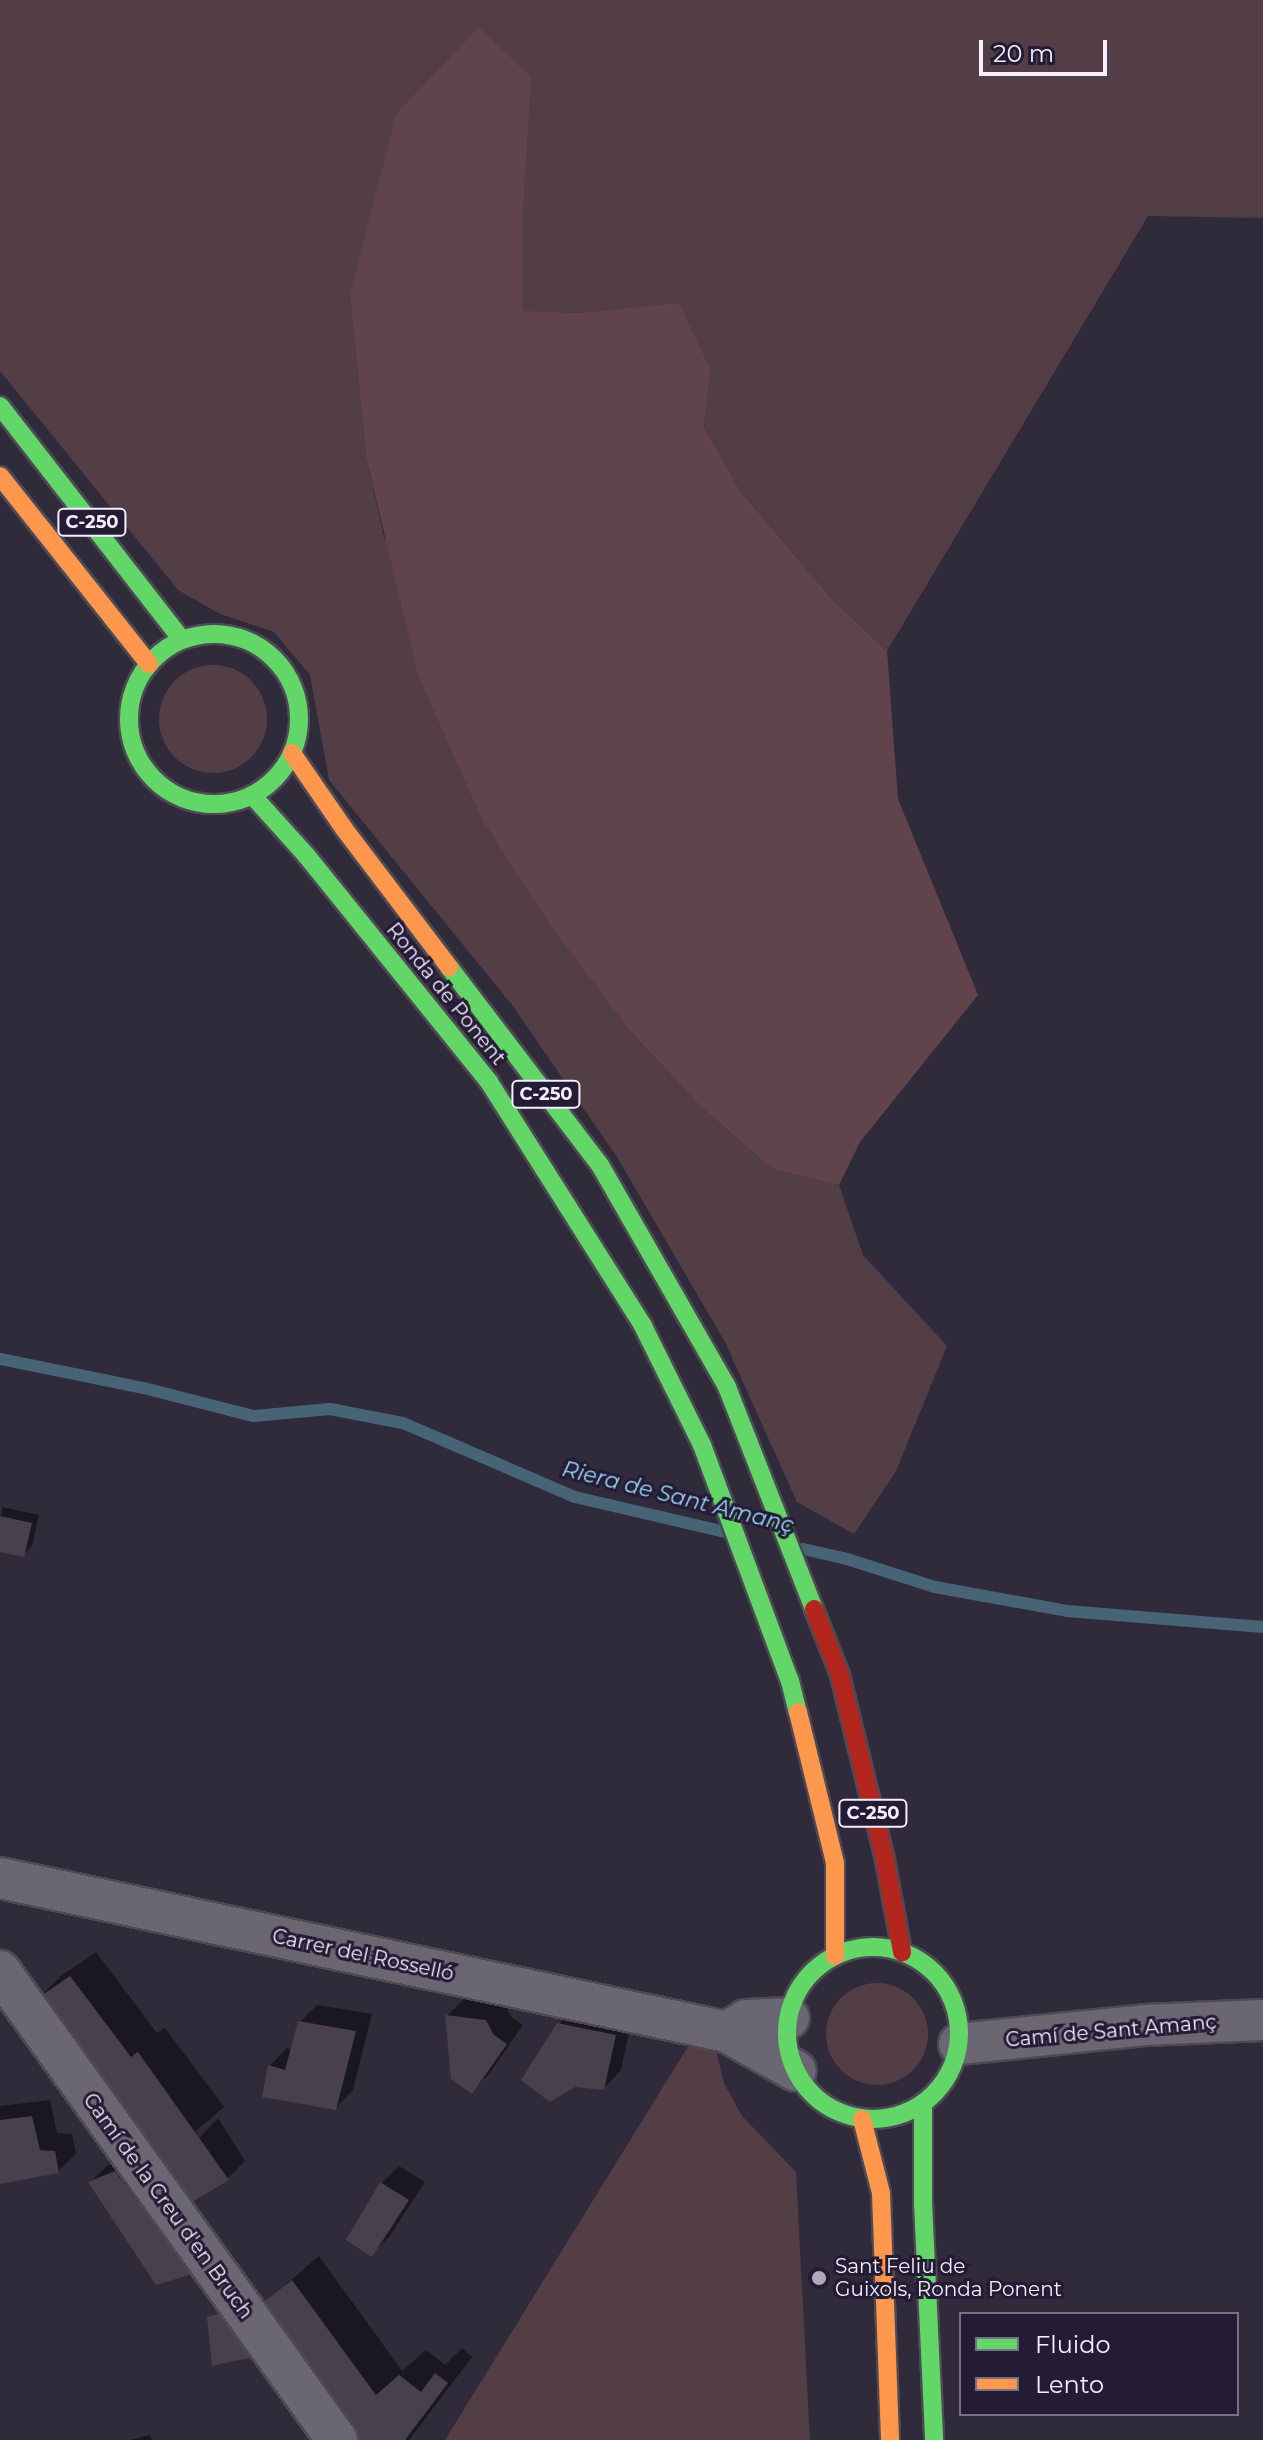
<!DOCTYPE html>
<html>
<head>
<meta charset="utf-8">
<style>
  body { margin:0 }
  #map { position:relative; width:1263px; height:2440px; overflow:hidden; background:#302b3a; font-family:Montserrat,sans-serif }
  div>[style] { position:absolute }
  .green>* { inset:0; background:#523e44 }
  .round { border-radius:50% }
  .forest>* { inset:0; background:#61434c }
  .shadow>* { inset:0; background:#0007 }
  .stream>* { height:12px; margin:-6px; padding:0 6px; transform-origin:6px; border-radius:6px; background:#476477 }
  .building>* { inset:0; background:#48414c }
  .roads { filter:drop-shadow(2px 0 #4d4955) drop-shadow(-2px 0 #4d4955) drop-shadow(0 2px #4d4955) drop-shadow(0 -2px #4d4955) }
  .street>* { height:40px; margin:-20px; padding:0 20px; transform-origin:20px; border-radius:20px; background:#6a6672 }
  .fast>* { height:18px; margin:-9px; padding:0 9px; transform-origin:9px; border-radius:9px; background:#63d668 }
  .fast>.ring { margin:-9px; padding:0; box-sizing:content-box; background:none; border:18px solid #63d668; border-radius:50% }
  .slow>* { height:18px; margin:-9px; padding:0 9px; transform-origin:9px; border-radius:9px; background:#ff974d }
  .jam>* { height:18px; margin:-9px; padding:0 9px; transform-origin:9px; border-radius:9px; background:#b3261e }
  .dots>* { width:22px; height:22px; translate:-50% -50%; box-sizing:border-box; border:4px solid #241b35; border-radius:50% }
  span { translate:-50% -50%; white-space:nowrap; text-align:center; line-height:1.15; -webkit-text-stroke:6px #241b35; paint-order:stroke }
  .shield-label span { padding:2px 6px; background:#241b35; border:2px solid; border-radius:6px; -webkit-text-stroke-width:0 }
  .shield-label { font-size:18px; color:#f3effe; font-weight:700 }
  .street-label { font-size:20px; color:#f3effe }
  .poi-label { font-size:20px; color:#f3effe }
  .left { translate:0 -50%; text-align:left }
  .water-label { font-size:22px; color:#98d6f8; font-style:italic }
  .legend { position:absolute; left:959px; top:2312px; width:280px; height:104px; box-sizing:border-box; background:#241b35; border:2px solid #777085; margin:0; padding:10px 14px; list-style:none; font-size:24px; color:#f3effe }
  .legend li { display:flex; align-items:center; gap:16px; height:40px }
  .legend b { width:40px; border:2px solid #777085 }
  .scale { position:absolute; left:979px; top:40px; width:128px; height:36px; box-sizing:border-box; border:4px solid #f3effe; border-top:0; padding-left:10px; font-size:24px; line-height:28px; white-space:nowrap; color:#f3effe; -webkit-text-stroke:6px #241b35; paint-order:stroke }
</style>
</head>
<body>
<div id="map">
  <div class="green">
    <div style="clip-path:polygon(0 0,1263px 0,1263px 218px,1148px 216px,887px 651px,833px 600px,741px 492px,704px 427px,711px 371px,582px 313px,522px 312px,522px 226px,350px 297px,366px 457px,384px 537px,631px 1032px,698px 1104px,772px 1169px,839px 1185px,863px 1255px,947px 1346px,896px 1471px,854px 1534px,797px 1502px,725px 1342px,617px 1157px,512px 1005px,329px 780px,310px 675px,274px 632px,220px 614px,178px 590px,0 371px)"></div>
    <div class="round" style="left:159px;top:665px;width:108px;height:108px"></div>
    <div class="round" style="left:826px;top:1983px;width:102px;height:102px"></div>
    <div style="clip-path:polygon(692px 2040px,715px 2046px,724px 2083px,742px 2116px,796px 2172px,810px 2440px,445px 2440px)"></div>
  </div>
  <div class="forest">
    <div style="clip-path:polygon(479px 27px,531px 77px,522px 226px,522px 311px,582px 313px,679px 303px,711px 371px,704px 427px,741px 492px,833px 600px,887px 651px,898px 799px,978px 995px,860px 1142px,839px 1185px,772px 1169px,698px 1104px,631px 1032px,551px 926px,482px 819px,418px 675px,366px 457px,350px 297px,396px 114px)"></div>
  </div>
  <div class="shadow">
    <div style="clip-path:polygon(2px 1507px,39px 1515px,32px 1546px,23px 1555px,0 1549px)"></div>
    <div style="clip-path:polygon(96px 1952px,157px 2033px,165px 2028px,224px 2107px,174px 2150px,174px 2155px,194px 2143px,218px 2118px,245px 2161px,228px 2178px,187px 2202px,35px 2002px,61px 1976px)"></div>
    <div style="clip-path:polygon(465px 1998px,504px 2003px,512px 2018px,523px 2025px,489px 2074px,472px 2091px,447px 2016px)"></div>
    <div style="clip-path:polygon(317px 2005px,372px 2014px,353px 2090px,336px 2108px,270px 2066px,287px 2048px,293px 2050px,300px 2022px)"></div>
    <div style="clip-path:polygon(577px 2006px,632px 2018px,621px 2070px,604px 2088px,559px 2024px)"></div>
    <div style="clip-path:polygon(50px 2100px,57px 2133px,72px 2134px,76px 2154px,58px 2171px,0 2182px,0 2106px)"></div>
    <div style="clip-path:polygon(133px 2154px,208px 2255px,190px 2272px,90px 2182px,108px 2165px)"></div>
    <div style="clip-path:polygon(399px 2166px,425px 2182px,389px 2237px,372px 2254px,382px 2183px)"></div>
    <div style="clip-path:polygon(319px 2256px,402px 2371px,426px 2350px,445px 2365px,462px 2348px,472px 2357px,409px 2440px,363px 2440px,262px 2305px)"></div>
    <div style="clip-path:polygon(150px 2435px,152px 2440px,130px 2440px)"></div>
  </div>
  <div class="stream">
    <div style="left:0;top:1359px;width:147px;rotate:11.4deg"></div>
    <div style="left:144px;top:1388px;width:113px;rotate:14.4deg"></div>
    <div style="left:253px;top:1416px;width:77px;rotate:-5.2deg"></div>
    <div style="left:330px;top:1409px;width:74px;rotate:10.9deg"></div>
    <div style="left:403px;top:1423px;width:187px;rotate:23.3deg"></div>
    <div style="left:575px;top:1497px;width:155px;rotate:13.1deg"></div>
    <div style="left:803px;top:1549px;width:45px;rotate:12.8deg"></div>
    <div style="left:847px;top:1559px;width:92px;rotate:17.7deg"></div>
    <div style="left:935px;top:1587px;width:134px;rotate:10.3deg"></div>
    <div style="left:1067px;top:1611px;width:197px;rotate:4.7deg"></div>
  </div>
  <div class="building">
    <div style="clip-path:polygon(0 1516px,32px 1523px,24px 1557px,0 1552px)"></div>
    <div style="clip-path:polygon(70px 1976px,131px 2057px,138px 2052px,229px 2180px,187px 2205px,32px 2002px)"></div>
    <div style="clip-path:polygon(445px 2015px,486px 2020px,494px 2035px,507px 2044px,472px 2094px,451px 2079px)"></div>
    <div style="clip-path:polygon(298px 2021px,356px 2031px,336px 2110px,262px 2097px,268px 2065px,285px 2070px)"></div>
    <div style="clip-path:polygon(557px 2023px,616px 2035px,604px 2090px,575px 2087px,550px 2102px,521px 2080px)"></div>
    <div style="clip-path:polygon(32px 2116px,40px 2150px,55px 2151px,59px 2173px,0 2184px,0 2120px)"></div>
    <div style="clip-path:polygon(115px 2171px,192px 2274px,156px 2285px,88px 2182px)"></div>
    <div style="clip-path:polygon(380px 2182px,409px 2200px,372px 2257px,346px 2240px)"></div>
    <div style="clip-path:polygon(292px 2280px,376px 2395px,399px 2375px,421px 2392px,435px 2373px,448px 2383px,405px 2440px,360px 2440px,260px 2305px)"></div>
    <div style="clip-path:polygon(222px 2313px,253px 2357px,212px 2366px,207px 2317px)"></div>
  </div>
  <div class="roads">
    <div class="street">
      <div style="left:0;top:1878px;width:743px;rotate:11.96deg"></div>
      <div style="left:727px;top:2032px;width:79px;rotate:29.5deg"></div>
      <div style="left:0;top:1971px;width:578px;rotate:54.3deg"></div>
      <div style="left:727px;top:2032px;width:22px;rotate:-32deg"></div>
      <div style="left:746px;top:2020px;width:43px;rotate:-2.7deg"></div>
      <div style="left:959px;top:2044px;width:187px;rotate:-5.8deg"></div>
      <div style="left:1145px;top:2025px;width:118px;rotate:-2.4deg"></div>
    </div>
    <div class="fast">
      <div style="left:0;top:406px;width:296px;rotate:52.1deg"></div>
      <div class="ring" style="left:129px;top:634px;width:152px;height:152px"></div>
      <div style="left:252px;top:795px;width:81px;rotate:48deg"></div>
      <div style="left:306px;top:855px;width:292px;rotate:51.1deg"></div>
      <div style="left:489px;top:1082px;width:289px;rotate:57.7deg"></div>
      <div style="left:643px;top:1326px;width:133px;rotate:63.6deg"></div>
      <div style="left:702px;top:1445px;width:252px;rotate:69.6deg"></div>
      <div style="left:790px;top:1681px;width:32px;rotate:76deg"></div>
      <div style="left:449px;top:967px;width:249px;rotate:52.7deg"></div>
      <div style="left:600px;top:1165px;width:256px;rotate:60.2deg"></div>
      <div style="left:727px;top:1387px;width:238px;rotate:68.6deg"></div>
      <div class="ring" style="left:787px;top:1947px;width:154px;height:154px"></div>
      <div style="left:923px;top:2103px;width:100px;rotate:90deg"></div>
      <div style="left:923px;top:2203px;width:237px;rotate:87.3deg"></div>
    </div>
    <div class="slow">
      <div style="left:0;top:476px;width:240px;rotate:51.6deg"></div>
      <div style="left:292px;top:753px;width:93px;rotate:55.5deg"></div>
      <div style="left:345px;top:830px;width:172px;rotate:52.8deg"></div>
      <div style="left:798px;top:1712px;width:155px;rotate:76.2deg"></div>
      <div style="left:835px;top:1863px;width:93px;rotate:90deg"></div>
      <div style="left:862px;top:2119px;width:76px;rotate:75.6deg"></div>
      <div style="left:881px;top:2193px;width:247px;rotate:87.9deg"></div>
    </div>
    <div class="jam">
      <div style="left:814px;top:1609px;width:71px;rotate:68.5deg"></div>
      <div style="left:840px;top:1675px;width:190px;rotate:76.3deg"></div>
      <div style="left:885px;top:1860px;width:94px;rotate:79.5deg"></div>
    </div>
  </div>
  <div class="dots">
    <div style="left:819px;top:2278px;background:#afaab9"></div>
  </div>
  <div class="shield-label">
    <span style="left:92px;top:522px">C-250</span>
    <span style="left:546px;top:1094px">C-250</span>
    <span style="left:873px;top:1813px">C-250</span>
  </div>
  <div class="street-label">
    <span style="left:446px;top:994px;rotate:51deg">Ronda de Ponent</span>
    <span style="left:363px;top:1955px;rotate:12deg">Carrer del Rosselló</span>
    <span style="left:1111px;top:2031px;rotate:-5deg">Camí de Sant Amanç</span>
    <span style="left:168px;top:2206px;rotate:54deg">Camí de la Creu d'en Bruch</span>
  </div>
  <div class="poi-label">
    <span class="left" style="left:835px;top:2278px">Sant Feliu de<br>Guixols, Ronda Ponent</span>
  </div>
  <div class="water-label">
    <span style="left:678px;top:1497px;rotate:14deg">Riera de Sant Amanç</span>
  </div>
  <ul class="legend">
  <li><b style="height:10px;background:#63d668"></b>Fluido</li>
  <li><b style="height:10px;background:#ff974d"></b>Lento</li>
  </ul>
  <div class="scale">20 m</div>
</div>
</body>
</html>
